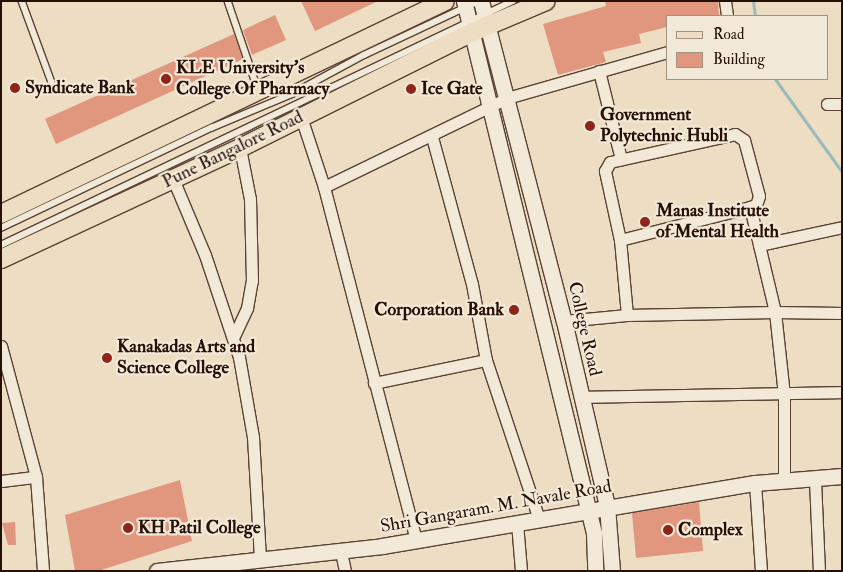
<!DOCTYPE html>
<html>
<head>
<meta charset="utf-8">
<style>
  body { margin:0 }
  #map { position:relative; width:843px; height:572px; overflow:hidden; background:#ecddc3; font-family:"IM FELL Double Pica",serif }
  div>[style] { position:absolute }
  .stream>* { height:3px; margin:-1.5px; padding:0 1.5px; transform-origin:1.5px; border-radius:1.5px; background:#9ababb }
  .building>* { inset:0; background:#e1967e }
  .roads { filter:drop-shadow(1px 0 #584234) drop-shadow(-1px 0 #584234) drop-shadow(0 1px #584234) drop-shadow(0 -1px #584234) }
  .lane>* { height:5.5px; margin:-2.75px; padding:0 2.75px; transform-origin:2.75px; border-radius:2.75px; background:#f3e9d8 }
  .street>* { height:11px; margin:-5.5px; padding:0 5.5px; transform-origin:5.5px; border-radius:5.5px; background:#f3e9d8 }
  .secondary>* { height:15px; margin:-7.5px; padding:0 7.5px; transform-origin:7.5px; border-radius:7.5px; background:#f3e9d8 }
  .primary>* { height:18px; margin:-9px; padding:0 9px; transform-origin:9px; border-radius:9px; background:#ecddc3 }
  .dots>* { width:14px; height:14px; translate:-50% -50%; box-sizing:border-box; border:2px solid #f3e9d8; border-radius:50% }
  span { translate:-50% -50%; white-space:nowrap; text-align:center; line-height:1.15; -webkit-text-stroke:4.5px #f3e9d8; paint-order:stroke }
  .poi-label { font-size:18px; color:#260f04; font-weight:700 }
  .left { translate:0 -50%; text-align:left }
  .right { translate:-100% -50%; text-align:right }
  .street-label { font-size:18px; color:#260f04 }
  .frame { position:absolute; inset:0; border:2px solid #260f04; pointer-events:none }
  .legend { position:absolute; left:666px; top:15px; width:162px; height:65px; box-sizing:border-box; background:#f3e9d8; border:1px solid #a19283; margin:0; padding:6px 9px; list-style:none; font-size:15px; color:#260f04 }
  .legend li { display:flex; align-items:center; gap:10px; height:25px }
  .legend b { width:25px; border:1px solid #a19283 }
</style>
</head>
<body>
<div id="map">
  <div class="stream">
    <div style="left:753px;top:1px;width:15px;rotate:82deg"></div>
    <div style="left:775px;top:79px;width:115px;rotate:54.2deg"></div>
  </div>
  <div class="building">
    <div style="clip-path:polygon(301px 1px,378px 1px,315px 31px)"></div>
    <div style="clip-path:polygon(605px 1px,718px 1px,719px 16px,667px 16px,667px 27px,639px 34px,641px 43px,603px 52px,606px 62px,558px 75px,543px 24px,606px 6px)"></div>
    <div style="clip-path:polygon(275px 15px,286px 40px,252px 55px,243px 30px)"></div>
    <div style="clip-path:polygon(234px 34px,243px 59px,56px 144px,45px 119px)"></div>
    <div style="clip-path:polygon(180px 480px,192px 541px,98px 571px,75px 571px,65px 515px)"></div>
    <div style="clip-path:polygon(699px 502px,703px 551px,636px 558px,632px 513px)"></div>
    <div style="clip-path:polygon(15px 522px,16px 545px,8px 545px,2px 523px)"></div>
  </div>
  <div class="roads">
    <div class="lane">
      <div style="left:22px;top:1px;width:93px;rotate:69.8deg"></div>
      <div style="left:228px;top:1px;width:93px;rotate:71.2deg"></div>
      <div style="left:1px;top:228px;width:233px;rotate:-25.5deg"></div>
      <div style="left:211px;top:128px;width:88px;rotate:-22.8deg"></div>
      <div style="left:292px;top:94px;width:82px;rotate:-28.4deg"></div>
      <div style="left:364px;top:55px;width:127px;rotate:-25.2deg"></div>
      <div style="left:1px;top:245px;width:567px;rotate:-25.48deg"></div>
    </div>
    <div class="street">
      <div style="left:725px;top:1px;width:15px;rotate:82deg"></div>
      <div style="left:599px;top:71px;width:91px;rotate:76deg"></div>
      <div style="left:827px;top:104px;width:15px"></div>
      <div style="left:301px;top:117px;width:74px;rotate:71.8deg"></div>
      <div style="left:324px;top:187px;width:365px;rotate:75.4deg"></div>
      <div style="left:432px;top:137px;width:152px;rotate:74.8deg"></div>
      <div style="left:472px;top:284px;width:77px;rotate:79.6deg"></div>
      <div style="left:486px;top:360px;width:168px;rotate:71.6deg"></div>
      <div style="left:173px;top:179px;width:82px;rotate:67.2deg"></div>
      <div style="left:205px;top:255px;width:108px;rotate:71.6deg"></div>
      <div style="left:239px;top:357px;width:81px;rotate:80.1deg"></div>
      <div style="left:253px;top:437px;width:120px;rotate:86.7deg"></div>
      <div style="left:324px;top:187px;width:203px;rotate:-25.9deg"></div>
      <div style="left:507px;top:98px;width:166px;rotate:-16deg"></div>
      <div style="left:620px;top:240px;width:134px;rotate:-14.2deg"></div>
      <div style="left:750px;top:207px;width:108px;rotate:76.6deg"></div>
      <div style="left:775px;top:312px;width:67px;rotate:0.9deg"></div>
      <div style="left:759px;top:245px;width:85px;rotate:-12.2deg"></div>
      <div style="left:627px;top:315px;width:75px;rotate:-95.3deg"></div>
      <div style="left:620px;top:240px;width:71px;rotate:-102.3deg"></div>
      <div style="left:605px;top:171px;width:10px;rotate:-61deg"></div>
      <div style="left:610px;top:162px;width:128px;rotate:-12.6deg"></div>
      <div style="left:735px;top:134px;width:11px;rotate:34deg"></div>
      <div style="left:744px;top:140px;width:58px;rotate:75deg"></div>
      <div style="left:759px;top:196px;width:9px;rotate:108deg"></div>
      <div style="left:756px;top:205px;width:6px;rotate:162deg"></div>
      <div style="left:564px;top:321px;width:63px;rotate:-5.4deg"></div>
      <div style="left:627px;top:315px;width:148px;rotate:-1.2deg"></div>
      <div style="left:775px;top:312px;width:83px;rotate:83.8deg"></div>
      <div style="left:784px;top:395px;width:87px;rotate:90deg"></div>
      <div style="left:234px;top:336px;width:31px;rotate:-65deg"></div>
      <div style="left:247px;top:308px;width:27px;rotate:-80deg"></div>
      <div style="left:252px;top:281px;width:82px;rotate:-91.4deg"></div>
      <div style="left:250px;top:199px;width:52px;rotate:-101.1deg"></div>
      <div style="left:1px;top:346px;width:136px;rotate:75deg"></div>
      <div style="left:36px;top:477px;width:94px;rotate:85.7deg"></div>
      <div style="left:374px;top:383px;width:114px;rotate:-11.6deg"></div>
      <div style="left:581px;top:397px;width:261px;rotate:-1.1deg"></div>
      <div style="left:815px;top:480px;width:91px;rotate:87.5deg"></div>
      <div style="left:1px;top:481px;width:35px;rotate:-7deg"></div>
      <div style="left:755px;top:483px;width:88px;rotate:86.1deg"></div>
      <div style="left:517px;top:523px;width:48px;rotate:85.2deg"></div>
      <div style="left:341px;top:552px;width:19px;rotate:78deg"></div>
    </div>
    <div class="secondary">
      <div style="left:464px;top:1px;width:548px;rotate:76.27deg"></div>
      <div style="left:594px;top:533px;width:38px;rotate:88deg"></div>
      <div style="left:481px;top:1px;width:331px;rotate:75.5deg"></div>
      <div style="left:564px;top:321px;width:190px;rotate:76.9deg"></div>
      <div style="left:607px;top:506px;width:65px;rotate:85.6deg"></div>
      <div style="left:157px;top:571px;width:226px;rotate:-6.3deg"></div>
      <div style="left:382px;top:546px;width:378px;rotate:-9.6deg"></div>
      <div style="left:755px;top:483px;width:87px;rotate:-4.6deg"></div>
    </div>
    <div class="primary">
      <div style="left:1px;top:214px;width:492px;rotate:-25.6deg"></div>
      <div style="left:1px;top:259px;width:264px;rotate:-24.9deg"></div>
      <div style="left:240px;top:148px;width:260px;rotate:-26.5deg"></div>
      <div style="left:473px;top:32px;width:79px;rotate:-23deg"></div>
    </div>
  </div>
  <div class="dots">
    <div style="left:166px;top:79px;background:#8f2418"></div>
    <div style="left:15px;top:88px;background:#8f2418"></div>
    <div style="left:411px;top:89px;background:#8f2418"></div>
    <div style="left:590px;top:126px;background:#8f2418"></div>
    <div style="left:645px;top:222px;background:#8f2418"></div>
    <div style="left:514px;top:310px;background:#8f2418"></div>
    <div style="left:107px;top:358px;background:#8f2418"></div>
    <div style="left:128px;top:528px;background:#8f2418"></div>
    <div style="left:668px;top:530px;background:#8f2418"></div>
  </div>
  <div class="poi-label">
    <span class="left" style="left:176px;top:79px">KLE University's<br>College Of Pharmacy</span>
    <span class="left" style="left:25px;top:88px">Syndicate Bank</span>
    <span class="left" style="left:421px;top:89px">Ice Gate</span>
    <span class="left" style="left:600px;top:126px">Government<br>Polytechnic Hubli</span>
    <span class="left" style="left:656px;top:222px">Manas Institute<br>of Mental Health</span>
    <span class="right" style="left:504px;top:310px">Corporation Bank</span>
    <span class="left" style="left:117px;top:358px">Kanakadas Arts and<br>Science College</span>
    <span class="left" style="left:138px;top:528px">KH Patil College</span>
    <span class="left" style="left:678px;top:530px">Complex</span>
  </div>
  <div class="street-label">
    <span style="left:233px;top:150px;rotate:-26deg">Pune Bangalore Road</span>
    <span style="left:584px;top:329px;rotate:77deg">College Road</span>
    <span style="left:496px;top:507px;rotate:-10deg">Shri Gangaram. M. Navale Road</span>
  </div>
  <div class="frame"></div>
  <ul class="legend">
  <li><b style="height:6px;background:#ecddc3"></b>Road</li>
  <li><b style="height:14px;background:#e1967e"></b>Building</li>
  </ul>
</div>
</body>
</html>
